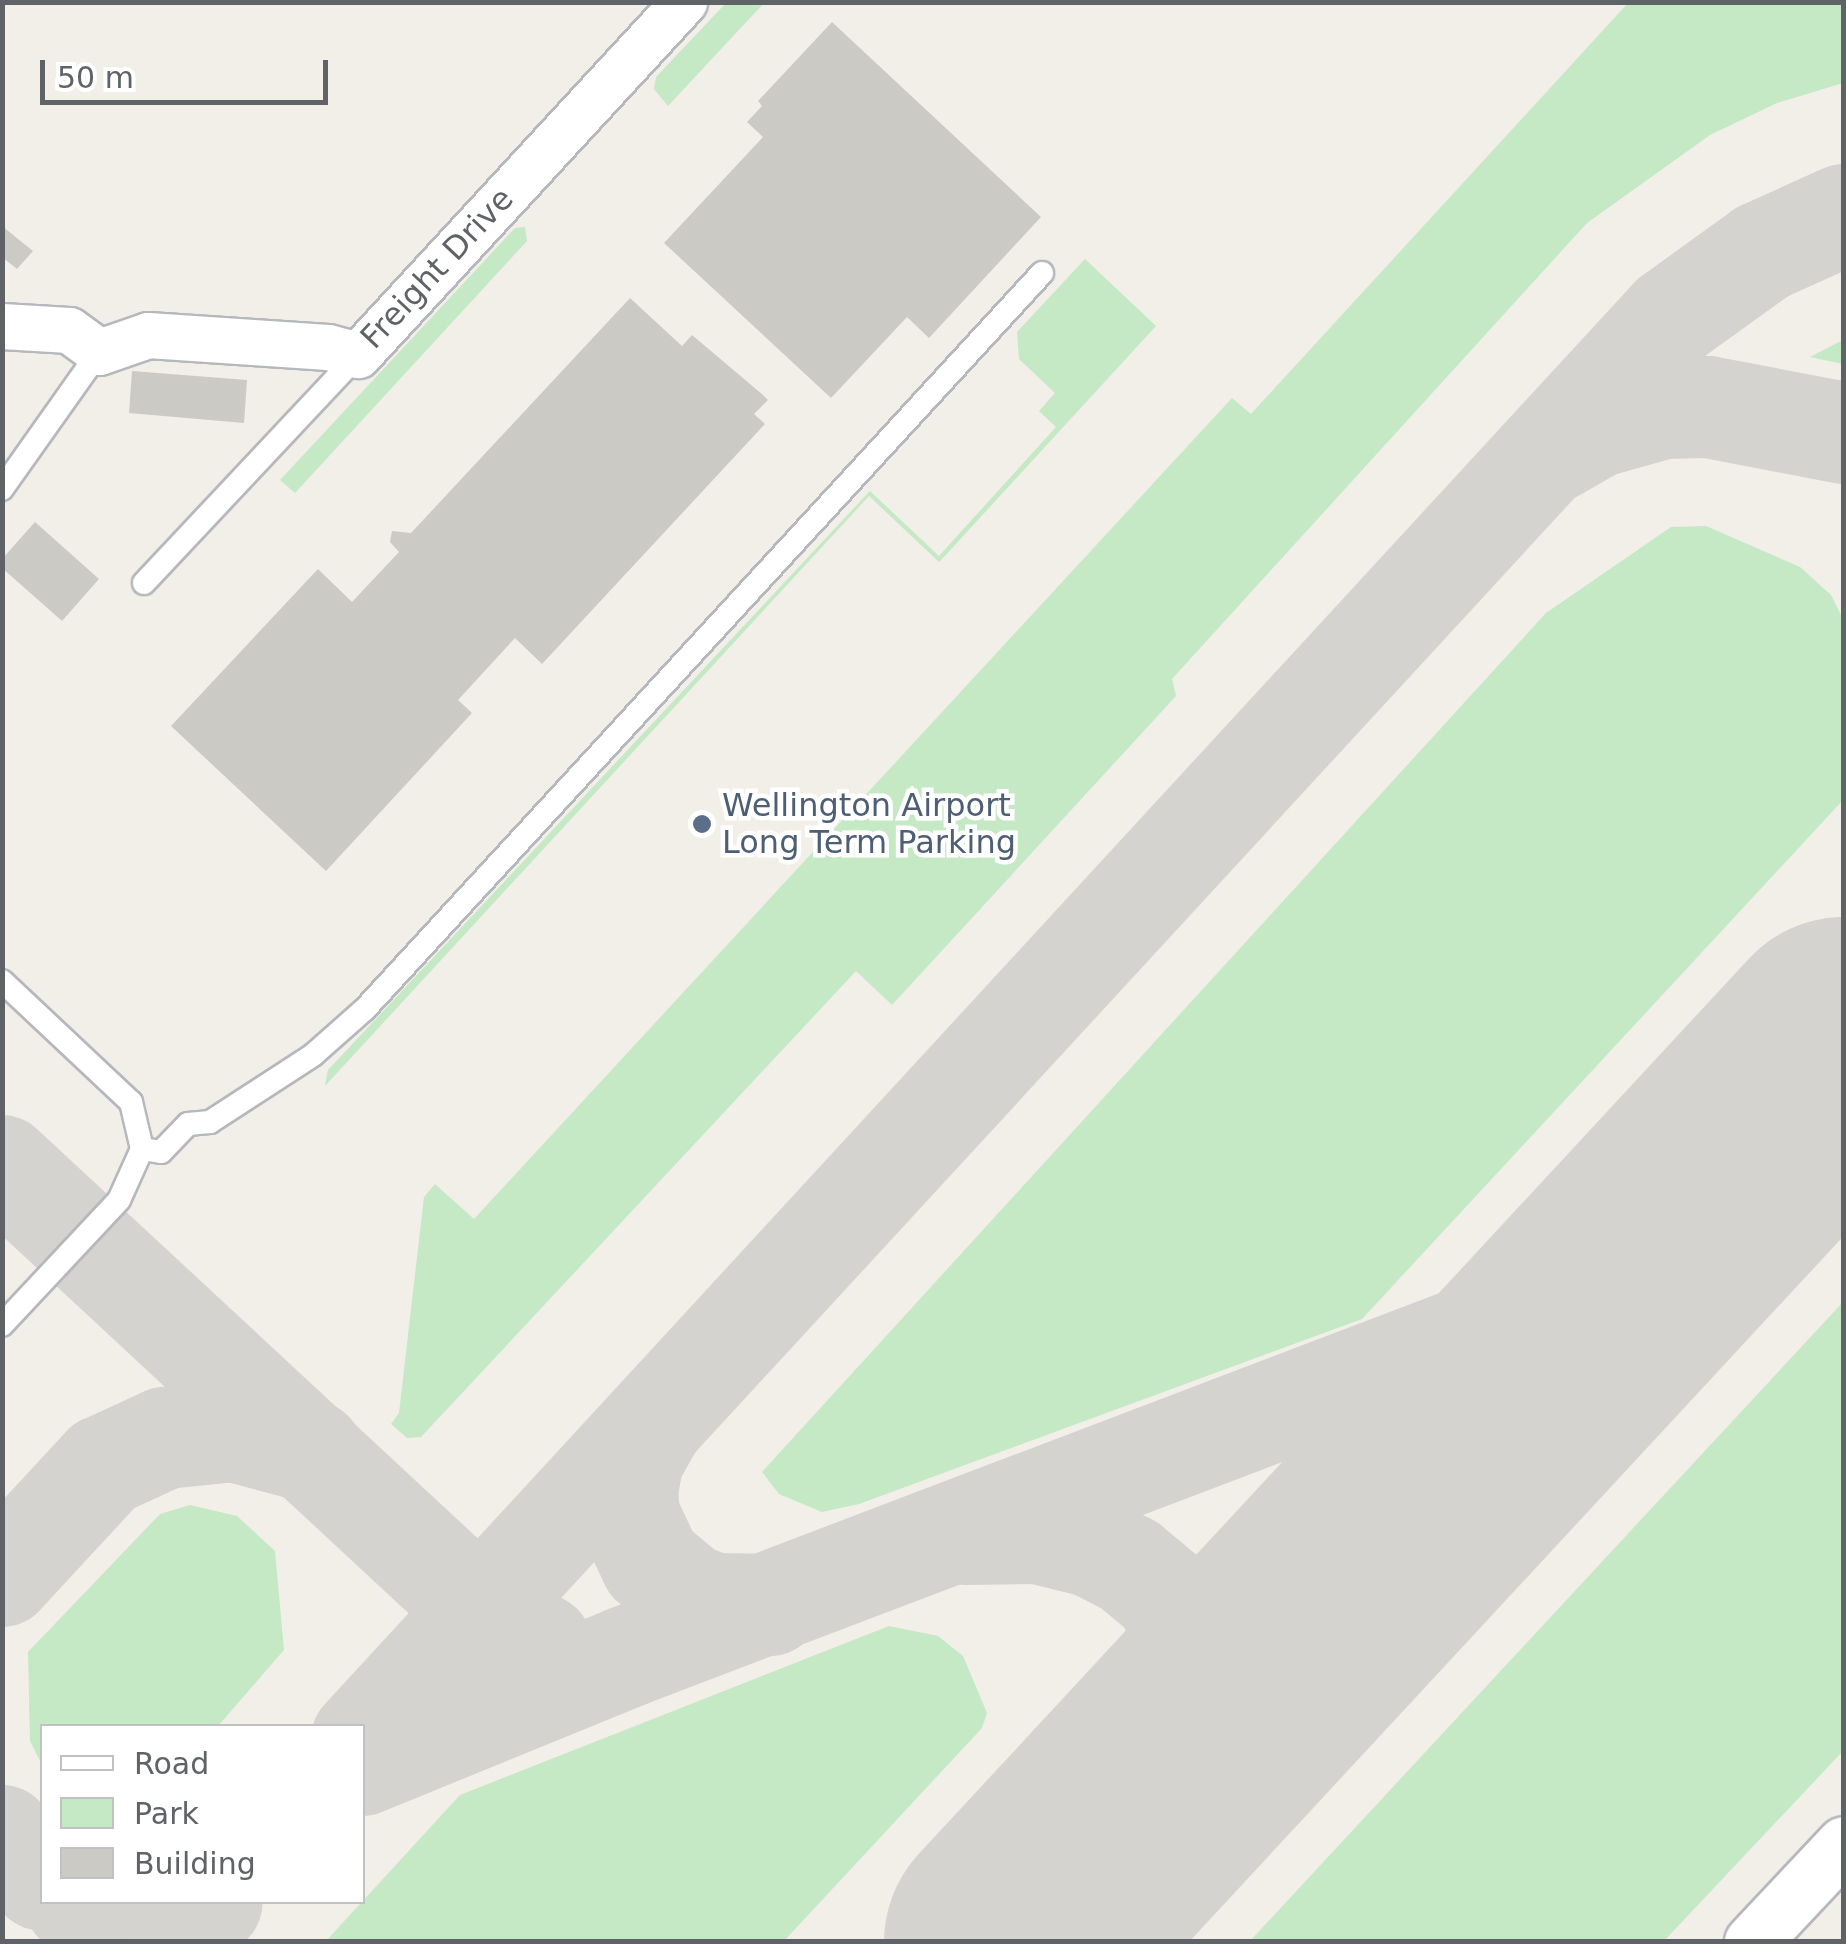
<!DOCTYPE html>
<html>
<head>
<meta charset="utf-8">
<style>
  body { margin:0 }
  #map { position:relative; width:1846px; height:1944px; overflow:hidden; background:#f1efe8; font-family:"DejaVu Sans",sans-serif }
  div>[style] { position:absolute }
  .green>* { inset:0; background:#c5e8c5 }
  .taxiway>* { height:102px; margin:-51px; padding:0 51px; transform-origin:51px; border-radius:51px; background:#d4d3d0 }
  .runway>* { height:258px; margin:-129px; padding:0 129px; transform-origin:129px; border-radius:129px; background:#d4d3d0 }
  .building>* { inset:0; background:#cccac5 }
  .roads { filter:drop-shadow(2px 0 #b5b8bc) drop-shadow(-2px 0 #b5b8bc) drop-shadow(0 2px #b5b8bc) drop-shadow(0 -2px #b5b8bc) }
  .lane>* { height:22px; margin:-11px; padding:0 11px; transform-origin:11px; border-radius:11px; background:#fff }
  .street>* { height:45px; margin:-22.5px; padding:0 22.5px; transform-origin:22.5px; border-radius:22.5px; background:#fff }
  .secondary>* { height:55px; margin:-27.5px; padding:0 27.5px; transform-origin:27.5px; border-radius:27.5px; background:#fff }
  .dots>* { width:28px; height:28px; translate:-50% -50%; box-sizing:border-box; border:5px solid #fff; border-radius:50% }
  span { translate:-50% -50%; white-space:nowrap; text-align:center; line-height:1.15; -webkit-text-stroke:9px #fff; paint-order:stroke }
  .street-label { font-size:32px; color:#5f6368 }
  .service-label { font-size:32px; color:#4e5e75 }
  .left { translate:0 -50%; text-align:left }
  .frame { position:absolute; inset:0; border:5px solid #5f6368; pointer-events:none }
  .legend { position:absolute; left:40px; top:1724px; width:325px; height:180px; box-sizing:border-box; background:#fff; border:2px solid #bfc1c3; margin:0; padding:12px 18px; list-style:none; font-size:30px; color:#5f6368 }
  .legend li { display:flex; align-items:center; gap:20px; height:50px }
  .legend b { width:50px; border:2px solid #bfc1c3 }
  .scale { position:absolute; left:40px; top:60px; width:288px; height:45px; box-sizing:border-box; border:5px solid #5f6368; border-top:0; padding-left:12px; font-size:30px; line-height:35px; white-space:nowrap; color:#5f6368; -webkit-text-stroke:8px #fff; paint-order:stroke }
</style>
</head>
<body>
<div id="map">
  <div class="green">
    <div style="clip-path:polygon(726px 3px,764px 3px,668px 106px,654px 89px,656px 77px)"></div>
    <div style="clip-path:polygon(1628px 3px,1843px 3px,1843px 83px,1777px 103px,1710px 135px,1587px 223px,1172px 679px,1176px 696px,892px 1005px,856px 971px,421px 1437px,407px 1438px,391px 1424px,399px 1413px,424px 1197px,435px 1184px,474px 1219px,1232px 398px,1251px 414px)"></div>
    <div style="clip-path:polygon(525px 227px,527px 241px,295px 493px,280px 480px,515px 228px)"></div>
    <div style="clip-path:polygon(1085px 259px,1156px 326px,943px 558px,939px 562px,869px 496px,325px 1086px,328px 1070px,870px 491px,939px 556px,1056px 427px,1039px 411px,1055px 393px,1019px 359px,1017px 332px)"></div>
    <div style="clip-path:polygon(1843px 340px,1843px 364px,1810px 357px)"></div>
    <div style="clip-path:polygon(1706px 526px,1800px 567px,1831px 595px,1843px 619px,1843px 800px,1362px 1319px,859px 1504px,822px 1512px,779px 1494px,762px 1472px,1546px 613px,1671px 527px)"></div>
    <div style="clip-path:polygon(1843px 1302px,1843px 1751px,1664px 1941px,1250px 1941px)"></div>
    <div style="clip-path:polygon(190px 1505px,237px 1516px,275px 1551px,284px 1650px,218px 1726px,42px 1726px,42px 1765px,30px 1741px,28px 1652px,160px 1514px)"></div>
    <div style="clip-path:polygon(889px 1626px,938px 1636px,963px 1656px,987px 1713px,982px 1728px,784px 1941px,326px 1941px,460px 1795px)"></div>
  </div>
  <div class="taxiway">
    <div style="left:1556px;top:450px;width:46px;rotate:-29.9deg"></div>
    <div style="left:1596px;top:427px;width:70px;rotate:-15.8deg"></div>
    <div style="left:1663px;top:408px;width:45px;rotate:-1.3deg"></div>
    <div style="left:1708px;top:407px;width:138px;rotate:10.8deg"></div>
    <div style="left:2px;top:1166px;width:654px;rotate:42.89deg"></div>
    <div style="left:481px;top:1611px;width:69px;rotate:29.5deg"></div>
    <div style="left:652px;top:1425px;width:39px;rotate:119deg"></div>
    <div style="left:633px;top:1459px;width:31px;rotate:101deg"></div>
    <div style="left:627px;top:1489px;width:27px;rotate:86deg"></div>
    <div style="left:629px;top:1516px;width:52px;rotate:64.9deg"></div>
    <div style="left:651px;top:1563px;width:48px;rotate:40deg"></div>
    <div style="left:688px;top:1594px;width:28px;rotate:21deg"></div>
    <div style="left:714px;top:1604px;width:56px;rotate:1deg"></div>
    <div style="left:968px;top:1534px;width:69px;rotate:-0.8deg"></div>
    <div style="left:1037px;top:1533px;width:56px;rotate:13.5deg"></div>
    <div style="left:1091px;top:1546px;width:42px;rotate:26.6deg"></div>
    <div style="left:1129px;top:1565px;width:47px;rotate:39.8deg"></div>
    <div style="left:1165px;top:1595px;width:65px;rotate:63.4deg"></div>
    <div style="left:1194px;top:1653px;width:51px;rotate:86.6deg"></div>
    <div style="left:1197px;top:1704px;width:97px;rotate:117.1deg"></div>
    <div style="left:2px;top:1576px;width:150px;rotate:-47.2deg"></div>
    <div style="left:104px;top:1466px;width:67px;rotate:-24.7deg"></div>
    <div style="left:165px;top:1438px;width:69px;rotate:-5.8deg"></div>
    <div style="left:234px;top:1431px;width:81px;rotate:15.1deg"></div>
    <div style="left:362px;top:1739px;width:1933px;rotate:-47.35deg"></div>
    <div style="left:1672px;top:317px;width:111px;rotate:-35.8deg"></div>
    <div style="left:1762px;top:252px;width:90px;rotate:-24.3deg"></div>
    <div style="left:362px;top:1765px;width:285px;rotate:-22.2deg"></div>
    <div style="left:626px;top:1657px;width:951px;rotate:-20.82deg"></div>
    <div style="left:1515px;top:1319px;width:84px;rotate:-26.3deg"></div>
    <div style="left:1590px;top:1282px;width:72px;rotate:-35.4deg"></div>
    <div style="left:1649px;top:1240px;width:112px;rotate:-41.4deg"></div>
    <div style="left:2px;top:1836px;width:59px;rotate:47.7deg"></div>
    <div style="left:75px;top:1902px;width:60px;rotate:41.6deg"></div>
    <div style="left:175px;top:1942px;width:54px;rotate:-47.2deg"></div>
  </div>
  <div class="runway">
    <div style="left:1013px;top:1942px;width:1222px;rotate:-47.16deg"></div>
  </div>
  <div class="building">
    <div style="clip-path:polygon(832px 22px,1041px 217px,929px 338px,907px 317px,831px 398px,664px 243px,763px 137px,747px 122px,762px 106px,758px 101px)"></div>
    <div style="clip-path:polygon(2px 226px,33px 251px,17px 269px,2px 257px)"></div>
    <div style="clip-path:polygon(630px 298px,682px 346px,692px 335px,763px 395px,768px 400px,754px 414px,765px 424px,542px 664px,515px 638px,458px 700px,472px 713px,326px 871px,171px 726px,318px 569px,352px 602px,399px 552px,390px 542px,392px 531px,411px 533px)"></div>
    <div style="clip-path:polygon(132px 371px,247px 380px,244px 423px,129px 413px)"></div>
    <div style="clip-path:polygon(35px 522px,99px 579px,62px 621px,2px 568px,2px 559px)"></div>
  </div>
  <div class="roads">
    <div class="lane">
      <div style="left:2px;top:489px;width:168px;rotate:-54.7deg"></div>
      <div style="left:144px;top:583px;width:313px;rotate:-46.8deg"></div>
      <div style="left:2px;top:981px;width:177px;rotate:43.2deg"></div>
      <div style="left:131px;top:1102px;width:48px;rotate:76.8deg"></div>
      <div style="left:2px;top:1325px;width:171px;rotate:-46.9deg"></div>
      <div style="left:119px;top:1200px;width:56px;rotate:-65.7deg"></div>
      <div style="left:142px;top:1149px;width:19px;rotate:9deg"></div>
      <div style="left:161px;top:1152px;width:39px;rotate:-46deg"></div>
      <div style="left:188px;top:1124px;width:22px;rotate:-5deg"></div>
      <div style="left:210px;top:1122px;width:123px;rotate:-33deg"></div>
      <div style="left:313px;top:1055px;width:69px;rotate:-41.5deg"></div>
      <div style="left:365px;top:1009px;width:1000px;rotate:-47.39deg"></div>
    </div>
    <div class="street">
      <div style="left:2px;top:326px;width:67px;rotate:3.4deg"></div>
      <div style="left:69px;top:330px;width:37px;rotate:36deg"></div>
      <div style="left:99px;top:352px;width:52px;rotate:-19.1deg"></div>
      <div style="left:148px;top:335px;width:180px;rotate:3.8deg"></div>
      <div style="left:328px;top:347px;width:31px;rotate:15deg"></div>
      <div style="left:358px;top:355px;width:481px;rotate:-47.3deg"></div>
    </div>
    <div class="secondary">
      <div style="left:1752px;top:1942px;width:134px;rotate:-46.8deg"></div>
    </div>
  </div>
  <div class="dots">
    <div style="left:702px;top:824px;background:#5c6f8a"></div>
  </div>
  <div class="street-label">
    <span style="left:437px;top:268px;rotate:-47deg">Freight Drive</span>
  </div>
  <div class="service-label">
    <span class="left" style="left:722px;top:824px">Wellington Airport<br>Long Term Parking</span>
  </div>
  <div class="frame"></div>
  <ul class="legend">
  <li><b style="height:12px;background:#fff"></b>Road</li>
  <li><b style="height:28px;background:#c5e8c5"></b>Park</li>
  <li><b style="height:28px;background:#cccac5"></b>Building</li>
  </ul>
  <div class="scale">50 m</div>
</div>
</body>
</html>
